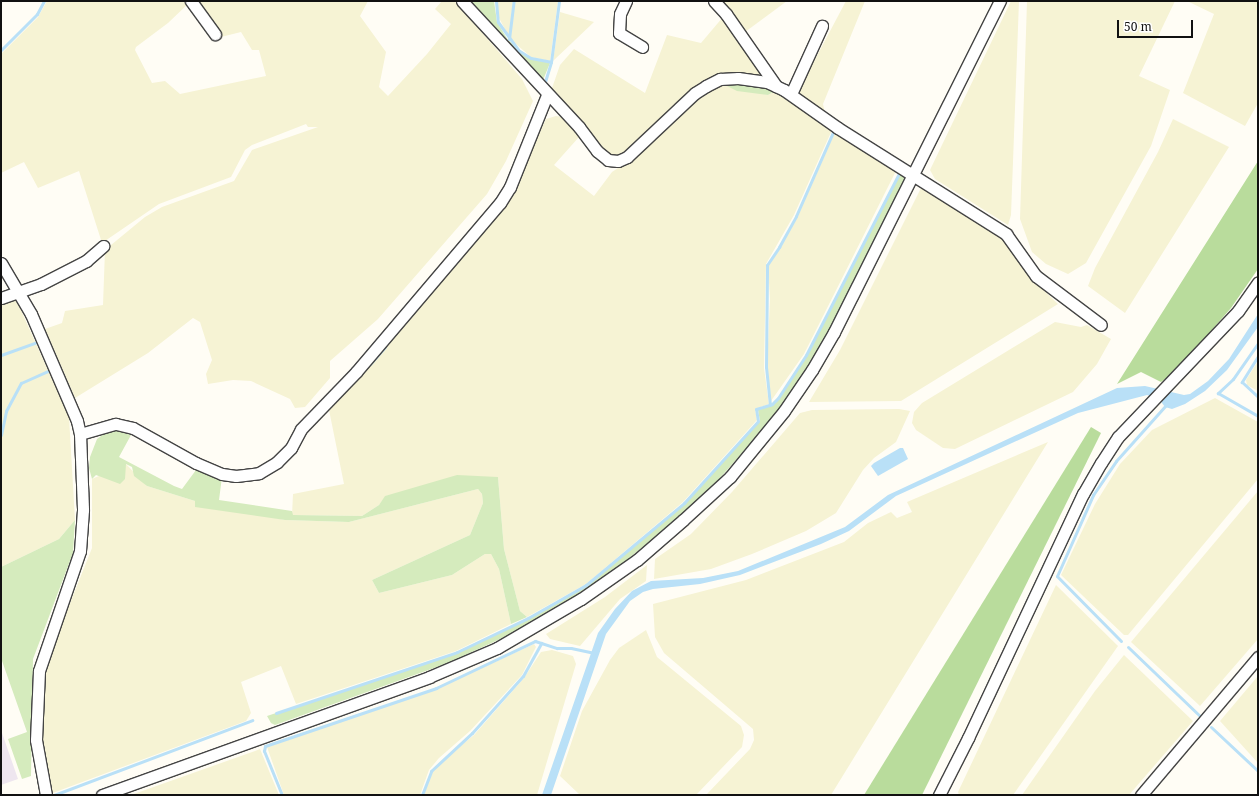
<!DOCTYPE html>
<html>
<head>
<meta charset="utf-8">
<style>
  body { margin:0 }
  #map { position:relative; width:1259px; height:796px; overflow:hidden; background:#fffdf5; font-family:"Noto Serif",serif }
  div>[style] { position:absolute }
  .industrial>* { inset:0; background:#eee6ef }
  .farmland>* { inset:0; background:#f6f3d4 }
  .green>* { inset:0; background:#d5ebbd }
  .forest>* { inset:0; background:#b9dc9c }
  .water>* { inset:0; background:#b9e0f7 }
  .stream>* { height:3px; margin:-1.5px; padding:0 1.5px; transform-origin:1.5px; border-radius:1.5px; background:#b9e0f7 }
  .roads { filter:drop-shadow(1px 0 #444) drop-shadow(-1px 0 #444) drop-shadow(0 1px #444) drop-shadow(0 -1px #444) }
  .minor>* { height:11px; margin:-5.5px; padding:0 5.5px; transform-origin:5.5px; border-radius:5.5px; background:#fff }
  span { translate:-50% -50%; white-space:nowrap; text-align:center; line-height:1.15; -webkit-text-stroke:4px #fff; paint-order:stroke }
  .frame { position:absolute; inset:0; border:2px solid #111; pointer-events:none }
  .scale { position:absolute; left:1117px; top:20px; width:76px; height:18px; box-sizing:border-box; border:2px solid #111; border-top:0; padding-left:5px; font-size:12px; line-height:14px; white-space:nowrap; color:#111; -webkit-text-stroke:3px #fff; paint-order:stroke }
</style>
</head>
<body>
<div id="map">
  <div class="industrial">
    <div style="clip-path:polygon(1px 730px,18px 779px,1px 785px)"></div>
  </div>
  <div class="farmland">
    <div style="clip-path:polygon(47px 1px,188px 1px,189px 3px,168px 23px,136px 47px,135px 50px,152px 83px,165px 81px,180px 94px,266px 76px,259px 50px,252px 50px,241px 32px,221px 37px,196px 1px,368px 1px,360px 16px,386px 52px,379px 87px,388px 96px,427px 54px,451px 24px,435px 9px,442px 1px,455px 1px,522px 79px,533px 101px,506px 161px,487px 194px,378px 319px,330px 361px,330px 378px,305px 407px,295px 408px,290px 399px,251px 381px,233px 380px,208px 384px,206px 374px,212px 360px,200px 322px,193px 318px,148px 353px,75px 398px,45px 329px,62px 323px,65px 311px,103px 305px,105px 250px,145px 217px,162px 207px,234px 181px,252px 150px,318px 127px,308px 127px,306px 124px,252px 145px,245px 150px,231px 177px,159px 204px,102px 243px,79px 171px,38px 188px,24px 162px,1px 173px,1px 54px,38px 17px)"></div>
    <div style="clip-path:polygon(497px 1px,513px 1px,509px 37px,497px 14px)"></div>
    <div style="clip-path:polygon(514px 1px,558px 1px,550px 61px,531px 57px,510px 39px)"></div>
    <div style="clip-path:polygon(717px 1px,787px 1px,745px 32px)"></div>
    <div style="clip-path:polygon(846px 1px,865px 1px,823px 104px,825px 113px,799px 95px,802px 84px)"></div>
    <div style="clip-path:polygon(1011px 1px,1019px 1px,1011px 215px,1008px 225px,935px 179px,930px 170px)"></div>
    <div style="clip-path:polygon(1027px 1px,1175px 1px,1139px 76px,1170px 90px,1151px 146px,1086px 263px,1068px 274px,1046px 264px,1032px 252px,1020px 219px)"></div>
    <div style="clip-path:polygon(1187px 1px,1258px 1px,1258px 103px,1245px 126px,1183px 93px,1214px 14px)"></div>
    <div style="clip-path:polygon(560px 12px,594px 22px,553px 61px)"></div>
    <div style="clip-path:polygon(723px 17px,767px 76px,721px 77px,626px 155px,611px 156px,600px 150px,551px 91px,560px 65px,574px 49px,645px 93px,667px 35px,701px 43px)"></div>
    <div style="clip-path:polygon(721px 83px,768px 95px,775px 91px,832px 130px,794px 215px,766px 264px,764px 368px,769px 404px,755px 409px,757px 420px,683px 502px,586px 584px,527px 617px,520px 611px,504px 549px,498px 477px,386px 496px,379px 505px,362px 516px,292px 515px,293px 494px,344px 484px,329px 410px,403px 328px,517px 189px,526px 161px,546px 119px,556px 116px,563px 117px,579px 137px,554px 165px,594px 196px,612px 172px,642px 152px,697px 96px)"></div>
    <div style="clip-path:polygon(1173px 119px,1229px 147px,1125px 313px,1088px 286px,1095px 268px,1158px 152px)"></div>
    <div style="clip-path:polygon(835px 132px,897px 169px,804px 354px,771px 401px,767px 367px,770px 299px,768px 265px,780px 248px,797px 217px)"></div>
    <div style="clip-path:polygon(926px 186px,1004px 238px,1031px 278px,1058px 304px,901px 401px,809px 402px,840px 350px,921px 188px)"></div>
    <div style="clip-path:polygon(15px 297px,69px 417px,75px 520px,59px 539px,1px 567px,1px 302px)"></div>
    <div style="clip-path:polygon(1055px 322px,1081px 327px,1087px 325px,1111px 339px,1097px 364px,1073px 392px,955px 449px,943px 448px,916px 430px,912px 423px,914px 412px,922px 403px)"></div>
    <div style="clip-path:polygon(1258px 361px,1258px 391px,1247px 385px,1246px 380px)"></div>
    <div style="clip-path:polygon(1215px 398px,1258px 422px,1258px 479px,1128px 635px,1124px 635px,1061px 575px,1095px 504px,1120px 464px,1152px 430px)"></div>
    <div style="clip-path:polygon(899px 409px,910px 411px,896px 442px,874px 458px,863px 470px,836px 513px,806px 531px,752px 554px,711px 569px,654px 579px,655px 559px,691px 534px,732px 492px,800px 413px,812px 410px)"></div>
    <div style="clip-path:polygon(1048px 442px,831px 795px,706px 795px,750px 749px,754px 740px,753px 729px,664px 653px,655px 637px,653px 604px,746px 580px,844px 542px,868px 523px,891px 512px,897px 518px,912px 512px,907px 502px)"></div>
    <div style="clip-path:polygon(126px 464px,147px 486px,195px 501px,285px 520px,349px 522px,478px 489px,482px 494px,483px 503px,470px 535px,372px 580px,379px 593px,452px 575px,485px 554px,491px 554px,499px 569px,511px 624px,456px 651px,296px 704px,281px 666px,241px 682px,251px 713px,246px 721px,50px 794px,41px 740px,43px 671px,92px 548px,92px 479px)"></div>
    <div style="clip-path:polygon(1258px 491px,1258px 639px,1200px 706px,1131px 642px)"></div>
    <div style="clip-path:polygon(647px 565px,646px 581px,620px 599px,580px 646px,550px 639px,546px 634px,605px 597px)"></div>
    <div style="clip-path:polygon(1056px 585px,1118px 646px,1013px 795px,959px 795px,958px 792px)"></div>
    <div style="clip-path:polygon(646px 630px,657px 657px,741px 726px,744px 735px,742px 747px,696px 795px,580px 795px,560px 776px,582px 711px,610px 660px,619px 648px)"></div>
    <div style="clip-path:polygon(534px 644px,536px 647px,522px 675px,470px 731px,439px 758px,429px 770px,420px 795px,284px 795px,267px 747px,436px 689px)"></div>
    <div style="clip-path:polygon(552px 650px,573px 656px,576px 664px,537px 795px,424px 795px,432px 772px,442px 761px,474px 735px,524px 678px,541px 652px)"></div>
    <div style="clip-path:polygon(1124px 655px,1193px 721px,1129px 795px,1022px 795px,1095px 691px)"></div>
    <div style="clip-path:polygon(1258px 676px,1258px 763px,1220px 721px)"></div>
    <div style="clip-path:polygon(260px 749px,279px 795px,131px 795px,255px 751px)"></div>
  </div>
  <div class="green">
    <div style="clip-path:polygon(467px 1px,494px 1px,497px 22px,508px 40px,530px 58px,550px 63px,541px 85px)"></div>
    <div style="clip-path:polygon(732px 81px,765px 87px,775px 91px,768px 95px,737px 91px,721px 83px)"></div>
    <div style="clip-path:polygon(901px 171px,908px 175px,829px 332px,808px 368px,779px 411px,720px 478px,677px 519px,612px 572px,571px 600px,513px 633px,448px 663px,275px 725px,271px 723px,267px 716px,457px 653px,529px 619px,587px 586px,685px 504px,760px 421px,758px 410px,772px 405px,778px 399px,807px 355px)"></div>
    <div style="clip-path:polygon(108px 431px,118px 431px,131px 435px,119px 457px,174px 486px,182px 489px,196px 470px,222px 477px,219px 500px,292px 511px,293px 515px,362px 516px,379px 505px,385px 496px,457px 475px,498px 477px,504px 549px,520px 611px,527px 617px,511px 624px,499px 569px,491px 554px,485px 554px,452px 575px,379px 593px,372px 580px,470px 535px,483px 503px,482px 494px,478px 489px,349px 522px,285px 520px,195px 507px,195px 501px,147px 486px,134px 476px,132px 467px,126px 464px,125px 479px,120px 484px,96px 475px,92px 479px,89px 468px,90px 457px,97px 439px)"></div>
    <div style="clip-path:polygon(75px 520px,73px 553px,33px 659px,31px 776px,22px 779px,8px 739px,27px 732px,1px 658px,1px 567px,59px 539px)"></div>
  </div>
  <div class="forest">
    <div style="clip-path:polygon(1258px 161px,1258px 269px,1231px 308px,1176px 371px,1161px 382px,1141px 372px,1117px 384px)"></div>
    <div style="clip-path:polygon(1091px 427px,1101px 433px,922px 795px,864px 795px)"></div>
  </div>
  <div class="water">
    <div style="clip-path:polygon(1258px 314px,1258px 327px,1227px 370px,1205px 391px,1185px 404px,1172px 409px,1165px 407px,1159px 399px,1147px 395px,1078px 413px,896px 496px,849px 531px,821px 544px,740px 575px,700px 584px,653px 589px,643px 592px,630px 601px,606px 634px,551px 795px,542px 795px,598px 633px,615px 609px,632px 591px,651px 581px,703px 578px,738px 571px,845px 527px,888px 495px,1117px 388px,1145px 386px,1184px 395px,1190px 394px,1208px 381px,1229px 359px)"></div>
    <div style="clip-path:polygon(900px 448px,903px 448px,908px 459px,878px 476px,871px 466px,874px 463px)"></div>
  </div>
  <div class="stream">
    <div style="left:496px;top:1px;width:21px;rotate:85deg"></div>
    <div style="left:498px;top:22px;width:34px;rotate:54deg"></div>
    <div style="left:518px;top:50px;width:15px;rotate:32deg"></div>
    <div style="left:531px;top:58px;width:20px;rotate:11deg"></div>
    <div style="left:509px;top:39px;width:38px;rotate:-83deg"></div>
    <div style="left:1px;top:50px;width:51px;rotate:-45deg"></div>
    <div style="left:37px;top:14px;width:15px;rotate:-62deg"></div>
    <div style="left:544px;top:85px;width:24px;rotate:-73deg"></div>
    <div style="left:551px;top:62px;width:62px;rotate:-82.5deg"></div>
    <div style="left:513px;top:191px;width:14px;rotate:-65deg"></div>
    <div style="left:1258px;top:343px;width:44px;rotate:124.8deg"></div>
    <div style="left:1233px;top:379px;width:21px;rotate:137deg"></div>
    <div style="left:1218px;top:393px;width:46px;rotate:29.9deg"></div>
    <div style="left:1px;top:355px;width:41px;rotate:-19.7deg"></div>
    <div style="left:1258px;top:356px;width:31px;rotate:122deg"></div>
    <div style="left:1242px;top:382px;width:22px;rotate:43deg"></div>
    <div style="left:370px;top:364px;width:23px;rotate:-49deg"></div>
    <div style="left:770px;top:405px;width:38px;rotate:-96deg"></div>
    <div style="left:766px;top:367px;width:102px;rotate:-89.4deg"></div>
    <div style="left:767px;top:265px;width:22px;rotate:-56deg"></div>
    <div style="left:779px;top:247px;width:35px;rotate:-61deg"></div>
    <div style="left:796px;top:216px;width:92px;rotate:-66.2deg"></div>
    <div style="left:1px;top:435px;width:25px;rotate:-78deg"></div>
    <div style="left:6px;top:411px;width:32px;rotate:-62deg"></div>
    <div style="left:21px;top:383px;width:34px;rotate:-24deg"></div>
    <div style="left:1121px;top:641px;width:91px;rotate:-134.6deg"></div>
    <div style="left:1057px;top:576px;width:89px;rotate:-66deg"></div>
    <div style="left:1093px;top:495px;width:41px;rotate:-55.9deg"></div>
    <div style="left:1116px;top:461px;width:76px;rotate:-48.2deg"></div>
    <div style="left:1128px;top:647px;width:100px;rotate:43.8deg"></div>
    <div style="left:276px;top:713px;width:191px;rotate:-18.6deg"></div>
    <div style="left:457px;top:652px;width:79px;rotate:-25.6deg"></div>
    <div style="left:528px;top:618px;width:67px;rotate:-29.6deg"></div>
    <div style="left:586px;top:585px;width:128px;rotate:-39.9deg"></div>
    <div style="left:684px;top:503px;width:110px;rotate:-47.9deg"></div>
    <div style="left:758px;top:421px;width:12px;rotate:-99deg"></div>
    <div style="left:756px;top:409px;width:17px;rotate:-17deg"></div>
    <div style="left:772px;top:404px;width:8px;rotate:-45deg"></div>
    <div style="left:778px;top:398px;width:51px;rotate:-56.9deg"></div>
    <div style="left:806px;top:355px;width:207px;rotate:-62.9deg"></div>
    <div style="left:1211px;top:727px;width:64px;rotate:43.1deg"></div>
    <div style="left:54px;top:795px;width:212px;rotate:-20.7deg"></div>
    <div style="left:282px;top:795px;width:48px;rotate:-112.2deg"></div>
    <div style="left:264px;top:751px;width:5px;rotate:-79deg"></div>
    <div style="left:265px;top:746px;width:181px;rotate:-18.7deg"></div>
    <div style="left:436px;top:688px;width:110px;rotate:-25.4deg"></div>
    <div style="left:535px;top:641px;width:23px;rotate:18deg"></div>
    <div style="left:557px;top:648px;width:14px"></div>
    <div style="left:571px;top:648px;width:24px;rotate:12deg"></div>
    <div style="left:422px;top:795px;width:26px;rotate:-69deg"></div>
    <div style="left:431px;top:771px;width:56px;rotate:-42.8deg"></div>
    <div style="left:472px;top:733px;width:76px;rotate:-48.2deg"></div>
    <div style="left:523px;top:676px;width:38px;rotate:-61deg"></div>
  </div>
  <div class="roads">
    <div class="minor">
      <div style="left:191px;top:1px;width:41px;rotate:54deg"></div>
      <div style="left:462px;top:1px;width:172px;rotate:47.1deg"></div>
      <div style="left:579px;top:127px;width:30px;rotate:53deg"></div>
      <div style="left:597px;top:151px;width:14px;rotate:39deg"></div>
      <div style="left:608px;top:160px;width:10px;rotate:6deg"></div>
      <div style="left:618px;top:161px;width:10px;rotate:-24deg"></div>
      <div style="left:627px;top:157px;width:93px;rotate:-43.3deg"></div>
      <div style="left:695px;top:93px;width:13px;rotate:-32deg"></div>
      <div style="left:706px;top:86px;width:16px;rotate:-27deg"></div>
      <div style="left:720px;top:79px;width:18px;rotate:-3deg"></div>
      <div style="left:738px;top:78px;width:29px;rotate:8deg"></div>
      <div style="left:767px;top:82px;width:19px;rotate:25deg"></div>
      <div style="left:784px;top:90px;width:66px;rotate:35.1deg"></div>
      <div style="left:838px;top:128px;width:199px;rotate:32.2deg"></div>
      <div style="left:1006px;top:234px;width:52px;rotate:54.5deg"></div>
      <div style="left:1036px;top:276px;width:81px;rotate:37deg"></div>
      <div style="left:626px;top:1px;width:14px;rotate:115deg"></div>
      <div style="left:620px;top:14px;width:19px;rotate:93deg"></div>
      <div style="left:619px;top:33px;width:27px;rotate:31deg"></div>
      <div style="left:714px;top:1px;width:18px;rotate:47deg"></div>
      <div style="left:726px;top:14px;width:88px;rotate:55.2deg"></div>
      <div style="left:791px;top:94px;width:75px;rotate:-65.5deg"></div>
      <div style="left:1px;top:263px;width:59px;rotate:59.5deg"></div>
      <div style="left:31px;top:314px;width:116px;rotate:66.7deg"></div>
      <div style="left:77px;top:421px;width:13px;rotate:77deg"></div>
      <div style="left:80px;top:434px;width:76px;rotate:87.7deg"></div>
      <div style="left:83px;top:510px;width:41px;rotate:94.2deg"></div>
      <div style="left:80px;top:551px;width:127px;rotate:108.9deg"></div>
      <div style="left:39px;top:671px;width:69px;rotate:92.5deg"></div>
      <div style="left:36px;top:740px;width:56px;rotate:79.7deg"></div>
      <div style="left:1px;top:298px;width:42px;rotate:-19.3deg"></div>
      <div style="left:41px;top:284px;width:51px;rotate:-27.1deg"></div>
      <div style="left:86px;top:261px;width:23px;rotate:-41deg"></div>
      <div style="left:80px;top:434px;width:37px;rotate:-16deg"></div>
      <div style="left:116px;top:424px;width:17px;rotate:13deg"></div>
      <div style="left:133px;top:428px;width:72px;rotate:29.1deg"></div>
      <div style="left:196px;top:463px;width:28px;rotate:23deg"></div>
      <div style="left:222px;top:474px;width:14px;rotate:8deg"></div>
      <div style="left:236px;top:476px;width:23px;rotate:-7deg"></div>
      <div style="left:259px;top:473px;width:21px;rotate:-31deg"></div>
      <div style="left:277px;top:462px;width:20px;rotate:-45deg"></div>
      <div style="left:291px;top:448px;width:21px;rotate:-62deg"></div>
      <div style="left:301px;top:429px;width:79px;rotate:-46deg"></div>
      <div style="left:356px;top:372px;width:222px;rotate:-49.6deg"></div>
      <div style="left:500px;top:203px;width:19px;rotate:-58deg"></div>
      <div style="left:510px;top:187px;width:99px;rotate:-68.1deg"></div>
      <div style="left:102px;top:795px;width:348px;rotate:-19.8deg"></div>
      <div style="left:429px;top:677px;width:74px;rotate:-23.1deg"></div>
      <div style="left:497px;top:648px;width:97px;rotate:-30.3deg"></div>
      <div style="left:581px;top:599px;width:68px;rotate:-34.9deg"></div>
      <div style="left:637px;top:560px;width:61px;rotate:-41deg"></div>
      <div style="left:683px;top:520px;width:64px;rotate:-42.5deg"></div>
      <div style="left:730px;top:477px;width:85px;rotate:-50.7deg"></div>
      <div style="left:784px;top:411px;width:50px;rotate:-55.7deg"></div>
      <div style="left:812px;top:370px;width:44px;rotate:-59.9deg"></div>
      <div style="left:834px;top:332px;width:370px;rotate:-63.4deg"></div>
      <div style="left:939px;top:795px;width:64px;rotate:-63deg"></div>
      <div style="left:968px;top:738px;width:270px;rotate:-64.8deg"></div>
      <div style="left:1083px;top:494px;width:36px;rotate:-60deg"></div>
      <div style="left:1101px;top:463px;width:31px;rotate:-57deg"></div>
      <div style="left:1118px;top:437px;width:174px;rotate:-46.4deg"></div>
      <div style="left:1238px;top:311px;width:35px;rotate:-55deg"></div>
      <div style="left:1141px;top:795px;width:181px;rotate:-49.7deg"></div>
    </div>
  </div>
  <div class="frame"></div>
  <div class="scale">50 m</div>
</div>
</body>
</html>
